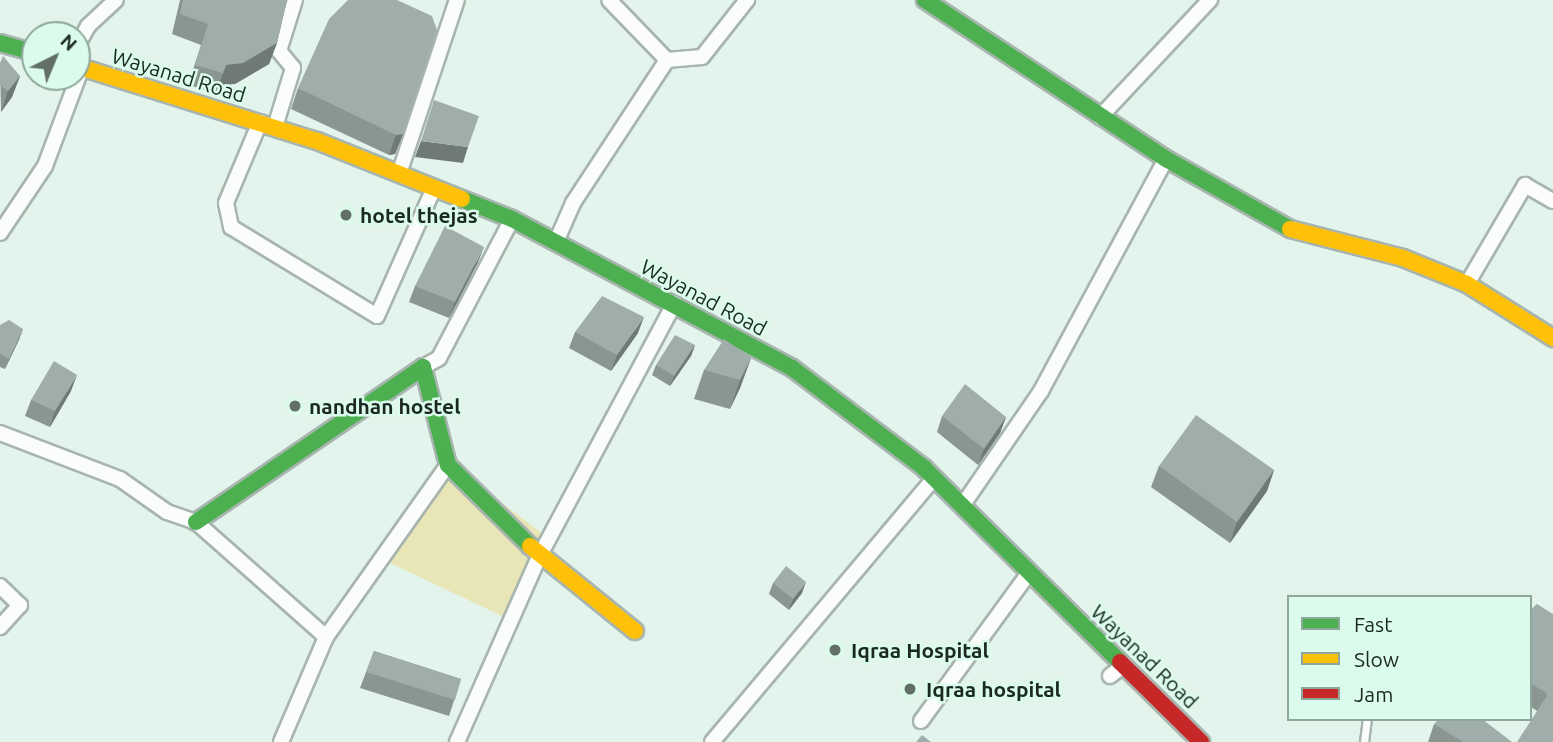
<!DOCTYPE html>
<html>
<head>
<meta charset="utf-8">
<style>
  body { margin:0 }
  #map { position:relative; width:1553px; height:742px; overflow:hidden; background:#e3f4ec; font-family:Ubuntu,sans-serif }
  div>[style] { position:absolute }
  .green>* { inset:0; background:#e8e5b6 }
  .roads { filter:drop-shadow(2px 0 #a8b5ae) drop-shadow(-2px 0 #a8b5ae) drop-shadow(0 2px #a8b5ae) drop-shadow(0 -2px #a8b5ae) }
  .lane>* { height:7px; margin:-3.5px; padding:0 3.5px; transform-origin:3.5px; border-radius:3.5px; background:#fbfdfc }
  .street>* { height:14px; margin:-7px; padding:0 7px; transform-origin:7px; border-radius:7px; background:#fbfdfc }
  .fast>* { height:16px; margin:-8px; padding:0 8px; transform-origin:8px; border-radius:8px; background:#4caf50 }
  .slow>* { height:16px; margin:-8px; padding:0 8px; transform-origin:8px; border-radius:8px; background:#ffc107 }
  .jam>* { height:16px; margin:-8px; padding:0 8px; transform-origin:8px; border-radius:8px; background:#c62828 }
  .wall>* { inset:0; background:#899692 }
  .shaded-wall>* { inset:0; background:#6f7a77 }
  .building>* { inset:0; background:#9faeaa }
  .dots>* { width:19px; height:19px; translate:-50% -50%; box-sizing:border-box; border:4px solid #dbfcec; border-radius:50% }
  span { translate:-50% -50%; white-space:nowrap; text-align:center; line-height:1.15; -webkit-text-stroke:5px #dbfcec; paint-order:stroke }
  .street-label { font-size:21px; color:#1c2822 }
  .poi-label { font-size:21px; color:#1c2822; font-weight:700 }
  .left { translate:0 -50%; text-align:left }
  .legend { position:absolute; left:1287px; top:595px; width:245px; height:126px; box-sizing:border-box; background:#dbfcec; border:2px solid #8fa79b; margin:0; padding:9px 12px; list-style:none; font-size:21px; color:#1c2822 }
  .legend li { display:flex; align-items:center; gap:14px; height:35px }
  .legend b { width:35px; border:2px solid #8fa79b }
  .north { position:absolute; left:21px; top:21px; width:70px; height:70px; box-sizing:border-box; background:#dbfcec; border:2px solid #8fa79b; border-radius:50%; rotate:43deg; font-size:19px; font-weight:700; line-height:28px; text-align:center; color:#1c2822 }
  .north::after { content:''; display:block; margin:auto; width:24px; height:32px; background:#626f69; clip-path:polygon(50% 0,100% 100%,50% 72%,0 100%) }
</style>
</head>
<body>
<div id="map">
  <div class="green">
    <div style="clip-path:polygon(456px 468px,547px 537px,502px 616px,390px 563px)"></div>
  </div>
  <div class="roads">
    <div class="lane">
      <div style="left:1364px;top:742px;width:23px;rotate:-83deg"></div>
    </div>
    <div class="street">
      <div style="left:77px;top:46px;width:23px;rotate:-61deg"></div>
      <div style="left:88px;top:26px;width:38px;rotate:-43deg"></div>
      <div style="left:667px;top:60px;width:35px;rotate:-5deg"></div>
      <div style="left:702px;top:57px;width:73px;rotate:-51.7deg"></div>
      <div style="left:1100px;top:117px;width:161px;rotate:-46.8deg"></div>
      <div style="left:260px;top:122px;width:88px;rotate:112.8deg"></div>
      <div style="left:226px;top:203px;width:25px;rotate:78deg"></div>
      <div style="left:231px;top:227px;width:171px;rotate:31.4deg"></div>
      <div style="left:377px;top:316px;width:140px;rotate:-66deg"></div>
      <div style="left:275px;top:127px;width:62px;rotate:-73deg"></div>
      <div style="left:293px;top:68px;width:22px;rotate:-129deg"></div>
      <div style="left:279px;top:51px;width:53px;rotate:-72.6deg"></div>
      <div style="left:399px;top:174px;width:183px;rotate:-71.6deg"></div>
      <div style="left:0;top:233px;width:81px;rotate:-56.1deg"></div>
      <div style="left:45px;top:166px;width:106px;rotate:-69.5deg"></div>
      <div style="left:556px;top:242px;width:43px;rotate:-66.4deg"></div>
      <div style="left:573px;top:203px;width:171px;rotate:-56.7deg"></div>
      <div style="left:667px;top:60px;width:83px;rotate:-134deg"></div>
      <div style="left:1467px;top:284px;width:115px;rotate:-59.6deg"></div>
      <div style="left:1525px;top:185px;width:32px;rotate:30deg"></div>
      <div style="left:423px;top:367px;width:18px;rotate:-29deg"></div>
      <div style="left:439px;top:358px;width:157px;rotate:-62.3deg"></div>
      <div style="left:0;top:433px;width:129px;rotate:21deg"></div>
      <div style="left:120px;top:479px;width:57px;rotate:35.1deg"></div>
      <div style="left:167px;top:512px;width:31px;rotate:19deg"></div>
      <div style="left:196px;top:522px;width:174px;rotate:41.5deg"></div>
      <div style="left:962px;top:506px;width:140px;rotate:-55.5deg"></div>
      <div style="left:1041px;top:391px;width:264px;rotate:-61.7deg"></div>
      <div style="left:0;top:586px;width:28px;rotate:44deg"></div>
      <div style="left:20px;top:605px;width:30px;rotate:132deg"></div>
      <div style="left:1110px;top:676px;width:18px;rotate:-38deg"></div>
      <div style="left:921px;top:721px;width:183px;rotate:-53.9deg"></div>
      <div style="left:281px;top:742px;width:114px;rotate:-66.8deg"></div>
      <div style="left:326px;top:637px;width:211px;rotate:-54.7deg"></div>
      <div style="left:457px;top:742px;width:205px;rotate:-66.1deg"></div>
      <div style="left:540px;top:555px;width:285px;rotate:-61.9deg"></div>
      <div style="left:712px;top:742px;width:345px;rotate:-49.9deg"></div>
    </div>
    <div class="fast">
      <div style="left:925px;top:0;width:289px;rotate:33.4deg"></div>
      <div style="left:1166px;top:159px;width:142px;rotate:29.4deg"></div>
      <div style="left:0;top:43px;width:36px;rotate:16deg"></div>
      <div style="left:462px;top:199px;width:54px;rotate:21.8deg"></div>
      <div style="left:512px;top:219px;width:317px;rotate:28deg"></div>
      <div style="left:792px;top:368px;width:166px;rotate:37.1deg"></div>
      <div style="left:924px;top:468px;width:276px;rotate:44.7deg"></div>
      <div style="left:196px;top:522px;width:275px;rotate:-34.3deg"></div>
      <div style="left:423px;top:367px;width:101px;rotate:75.7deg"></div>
      <div style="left:448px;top:465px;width:115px;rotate:44.6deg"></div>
    </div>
    <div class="slow">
      <div style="left:77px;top:66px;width:251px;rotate:17.4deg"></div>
      <div style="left:317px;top:141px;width:156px;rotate:21.8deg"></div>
      <div style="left:1290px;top:229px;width:117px;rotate:14.4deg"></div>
      <div style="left:1403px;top:258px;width:69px;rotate:22.1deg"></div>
      <div style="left:1467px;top:284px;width:102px;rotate:32.1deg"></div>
      <div style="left:530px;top:546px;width:135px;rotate:39deg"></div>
    </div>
    <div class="jam">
      <div style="left:1120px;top:662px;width:114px;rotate:44.6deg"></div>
    </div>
  </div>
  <div class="wall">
    <div style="clip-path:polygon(180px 0,287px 0,277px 43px,269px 64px,235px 84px,219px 85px,216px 93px,188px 85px,201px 45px,172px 34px)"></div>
    <div style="clip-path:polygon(0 63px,20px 76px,12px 97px,1px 112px)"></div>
    <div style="clip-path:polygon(298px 88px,403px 134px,395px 154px,389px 155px,291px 109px)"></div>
    <div style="clip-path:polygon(478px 262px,449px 318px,409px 302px,415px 286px)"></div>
    <div style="clip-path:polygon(0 325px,23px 329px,5px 369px,0 367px)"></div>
    <div style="clip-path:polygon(575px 332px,638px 333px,611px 371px,569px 348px)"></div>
    <div style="clip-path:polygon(695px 345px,691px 356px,670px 386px,652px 375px,656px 365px)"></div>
    <div style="clip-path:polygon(751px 358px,740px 388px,730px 409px,694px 399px,704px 370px)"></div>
    <div style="clip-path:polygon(71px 391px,50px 427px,25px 416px,31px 400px)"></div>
    <div style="clip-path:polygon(942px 416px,1006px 417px,1000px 433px,978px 465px,937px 432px)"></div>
    <div style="clip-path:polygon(1159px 466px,1274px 470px,1267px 491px,1230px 543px,1151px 487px)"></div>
    <div style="clip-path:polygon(773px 583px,802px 593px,789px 610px,769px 594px)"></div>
    <div style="clip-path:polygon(1537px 604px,1553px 742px,1537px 711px,1530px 706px,1530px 611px)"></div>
    <div style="clip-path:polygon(374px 651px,461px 679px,449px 716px,360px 688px)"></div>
    <div style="clip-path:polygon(1434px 724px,1512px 742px,1428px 742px)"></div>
  </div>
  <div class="shaded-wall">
    <div style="clip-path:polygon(277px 43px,269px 64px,235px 84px,219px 85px,226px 65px)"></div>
    <div style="clip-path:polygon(20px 76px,12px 97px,1px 112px,8px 91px)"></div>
    <div style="clip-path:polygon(403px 134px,395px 154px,389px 155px,396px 135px)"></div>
    <div style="clip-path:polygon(421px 141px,468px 147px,463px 163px,415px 157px)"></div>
    <div style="clip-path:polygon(484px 247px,478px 262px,449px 318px,455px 302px)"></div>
    <div style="clip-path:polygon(644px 317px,638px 333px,611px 371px,617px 355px)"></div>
    <div style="clip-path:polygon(23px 329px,19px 340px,5px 369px,9px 359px)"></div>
    <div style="clip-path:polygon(695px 345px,691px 356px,670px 386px,674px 376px)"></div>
    <div style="clip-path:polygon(751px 358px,740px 388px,730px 409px,740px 380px)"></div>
    <div style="clip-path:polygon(77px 375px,71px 391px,50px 427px,55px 411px)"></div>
    <div style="clip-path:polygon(1006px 417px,1000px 433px,978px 465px,984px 449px)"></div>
    <div style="clip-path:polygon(1274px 470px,1267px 491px,1230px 543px,1237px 522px)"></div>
    <div style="clip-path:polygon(806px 582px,802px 593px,789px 610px,793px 599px)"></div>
  </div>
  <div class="building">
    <div style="clip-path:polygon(183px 0,287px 0,277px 43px,243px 63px,226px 65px,223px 73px,195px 65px,208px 24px,180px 14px)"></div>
    <div style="clip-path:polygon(348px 0,397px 0,432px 16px,437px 30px,403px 134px,396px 135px,298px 88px,329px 19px)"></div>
    <div style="clip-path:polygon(3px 56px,20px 76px,8px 91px,0 85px,0 63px)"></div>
    <div style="clip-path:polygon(434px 100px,479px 116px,468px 147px,421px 141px)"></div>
    <div style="clip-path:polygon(445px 226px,484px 247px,455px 302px,415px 286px)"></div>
    <div style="clip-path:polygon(602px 296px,644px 317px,617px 355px,575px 332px)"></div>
    <div style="clip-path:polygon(9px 320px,23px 329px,9px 359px,0 354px,0 325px)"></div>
    <div style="clip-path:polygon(675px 335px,695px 345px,674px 376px,656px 365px)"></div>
    <div style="clip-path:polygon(724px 339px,751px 358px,740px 380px,704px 370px)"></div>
    <div style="clip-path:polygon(54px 361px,77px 375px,55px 411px,31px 400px)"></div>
    <div style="clip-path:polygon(965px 384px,1006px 417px,984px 449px,942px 416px)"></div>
    <div style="clip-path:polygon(1196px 415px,1274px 470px,1237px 522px,1159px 466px)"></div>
    <div style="clip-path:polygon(786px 566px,806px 582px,793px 599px,773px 583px)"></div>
    <div style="clip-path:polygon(1537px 604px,1553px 614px,1553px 742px,1517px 742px,1548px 694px,1530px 683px,1530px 611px)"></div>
    <div style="clip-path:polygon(374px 651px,461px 679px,455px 700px,366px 672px)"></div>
    <div style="clip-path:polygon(1439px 719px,1482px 719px,1512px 742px,1463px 742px,1434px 724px)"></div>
    <div style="clip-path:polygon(922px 735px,931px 742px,916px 742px)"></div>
  </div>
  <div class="dots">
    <div style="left:346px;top:215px;background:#626f69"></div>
    <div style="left:295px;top:406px;background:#626f69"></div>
    <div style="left:835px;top:650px;background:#626f69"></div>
    <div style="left:910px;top:689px;background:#626f69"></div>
  </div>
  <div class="street-label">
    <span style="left:179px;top:75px;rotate:17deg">Wayanad Road</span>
    <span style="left:704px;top:297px;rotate:28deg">Wayanad Road</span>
    <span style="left:1145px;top:656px;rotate:44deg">Wayanad Road</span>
  </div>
  <div class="poi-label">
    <span class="left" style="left:360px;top:215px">hotel thejas</span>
    <span class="left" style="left:309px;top:406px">nandhan hostel</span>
    <span class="left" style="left:851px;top:650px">Iqraa Hospital</span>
    <span class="left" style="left:926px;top:689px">Iqraa hospital</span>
  </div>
  <ul class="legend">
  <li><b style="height:9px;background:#4caf50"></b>Fast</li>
  <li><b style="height:9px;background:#ffc107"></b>Slow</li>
  <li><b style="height:9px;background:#c62828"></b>Jam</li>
  </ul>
  <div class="north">N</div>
</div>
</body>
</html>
